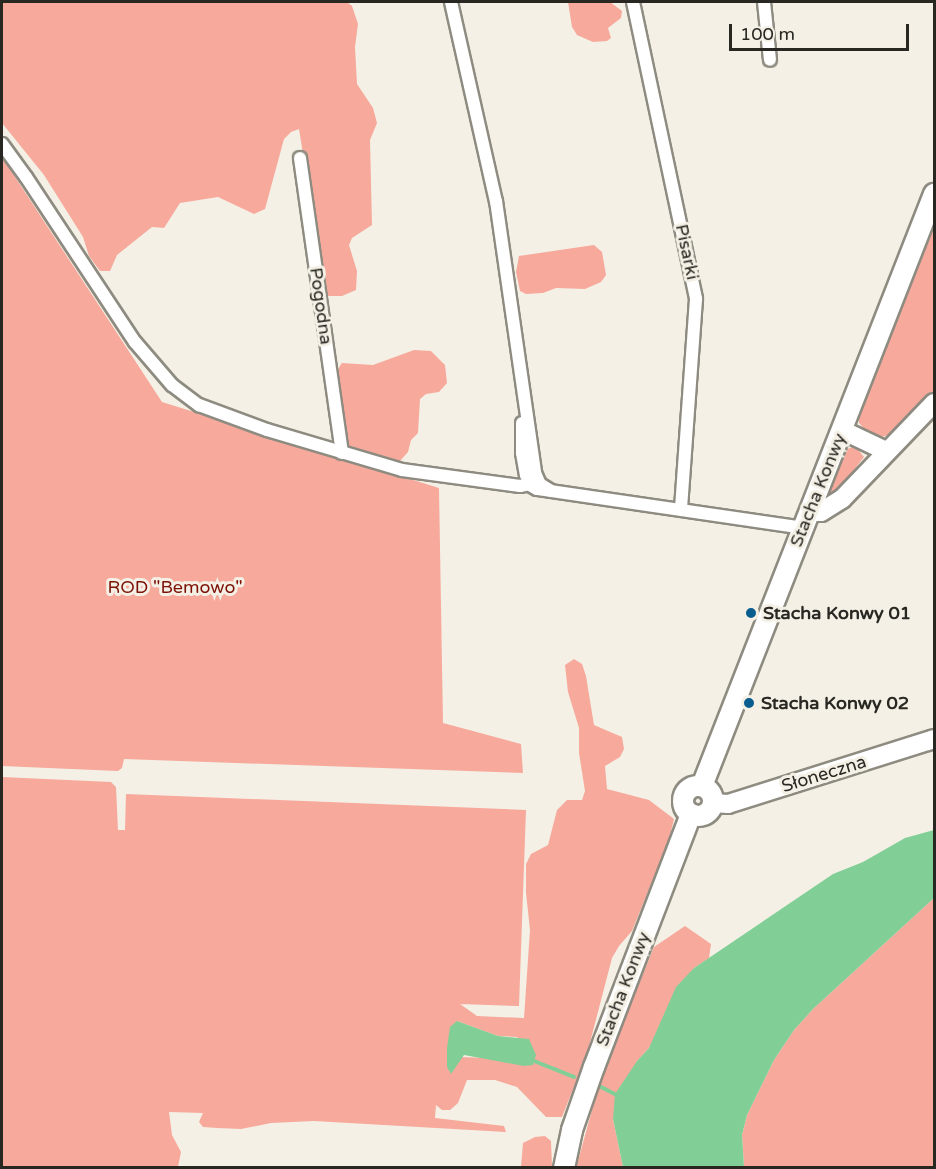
<!DOCTYPE html>
<html>
<head>
<meta charset="utf-8">
<style>
  body { margin:0 }
  #map { position:relative; width:936px; height:1169px; overflow:hidden; background:#f4f0e5; font-family:"Varela Round",sans-serif }
  div>[style] { position:absolute }
  .green>* { inset:0; background:#f7a99c }
  .water>* { inset:0; background:#81cf97 }
  .stream>* { height:4px; margin:-2px; padding:0 2px; transform-origin:2px; border-radius:2px; background:#81cf97 }
  .roads { filter:drop-shadow(2px 0 #8e8b81) drop-shadow(-2px 0 #8e8b81) drop-shadow(0 2px #8e8b81) drop-shadow(0 -2px #8e8b81) }
  .street>* { height:12px; margin:-6px; padding:0 6px; transform-origin:6px; border-radius:6px; background:#fff }
  .secondary>* { height:18px; margin:-9px; padding:0 9px; transform-origin:9px; border-radius:9px; background:#fff }
  .primary>* { height:20px; margin:-10px; padding:0 10px; transform-origin:10px; border-radius:10px; background:#fff }
  .primary>.ring { margin:-10px; padding:0; box-sizing:content-box; background:none; border:20px solid #fff; border-radius:50% }
  .dots>* { width:16px; height:16px; translate:-50% -50%; box-sizing:border-box; border:3px solid #f4f0e5; border-radius:50% }
  span { translate:-50% -50%; white-space:nowrap; text-align:center; line-height:1.15; -webkit-text-stroke:6px #f4f0e5; paint-order:stroke }
  .street-label { font-size:18px; color:#282722 }
  .park-label { font-size:18px; color:#7c1106 }
  .poi-label { font-size:18px; color:#282722; font-weight:700 }
  .left { translate:0 -50%; text-align:left }
  .frame { position:absolute; inset:0; border:3px solid #282722; pointer-events:none }
  .scale { position:absolute; left:729px; top:24px; width:180px; height:27px; box-sizing:border-box; border:3px solid #282722; border-top:0; padding-left:8px; font-size:18px; line-height:21px; white-space:nowrap; color:#282722; -webkit-text-stroke:4px #f4f0e5; paint-order:stroke }
</style>
</head>
<body>
<div id="map">
  <div class="green">
    <div style="clip-path:polygon(2px 2px,347px 2px,352px 6px,358px 24px,355px 47px,357px 84px,373px 108px,377px 123px,370px 140px,372px 225px,352px 238px,349px 245px,357px 271px,356px 290px,342px 296px,326px 296px,299px 129px,291px 132px,284px 139px,265px 209px,254px 214px,218px 197px,180px 203px,164px 228px,152px 227px,117px 255px,110px 271px,100px 271px,89px 256px,83px 237px,44px 175px,2px 123px)"></div>
    <div style="clip-path:polygon(568px 2px,610px 2px,622px 11px,621px 18px,608px 28px,611px 38px,607px 41px,593px 42px,577px 35px,572px 27px)"></div>
    <div style="clip-path:polygon(2px 157px,162px 402px,439px 488px,443px 723px,521px 744px,523px 773px,124px 759px,122px 768px,118px 771px,2px 766px)"></div>
    <div style="clip-path:polygon(934px 224px,934px 394px,891px 434px,879px 438px,869px 434px,859px 423px,859px 412px)"></div>
    <div style="clip-path:polygon(594px 245px,602px 252px,606px 275px,601px 282px,585px 289px,556px 288px,543px 293px,526px 294px,520px 291px,516px 272px,519px 256px)"></div>
    <div style="clip-path:polygon(414px 350px,431px 351px,445px 365px,447px 383px,439px 392px,426px 394px,420px 399px,418px 433px,411px 440px,408px 452px,399px 462px,351px 451px,344px 435px,336px 372px,342px 363px,373px 365px)"></div>
    <div style="clip-path:polygon(855px 446px,864px 457px,836px 493px,827px 495px,826px 492px,842px 451px)"></div>
    <div style="clip-path:polygon(evenodd,574px 659px,582px 664px,586px 676px,594px 725px,622px 737px,624px 749px,620px 757px,605px 766px,607px 789px,649px 800px,674px 819px,669px 840px,632px 931px,619px 946px,612px 958px,587px 1054px,562px 1117px,546px 1117px,517px 1087px,495px 1080px,467px 1080px,458px 1103px,450px 1110px,442px 1110px,436px 1105px,435px 1118px,504px 1126px,506px 1132px,314px 1121px,271px 1123px,241px 1129px,217px 1128px,203px 1127px,199px 1122px,203px 1113px,169px 1112px,172px 1135px,181px 1152px,178px 1167px,2px 1168px,2px 777px,111px 782px,116px 787px,118px 830px,125px 830px,126px 794px,526px 810px,519px 1006px,460px 1004px,477px 1016px,524px 1018px,530px 930px,526px 893px,526px 864px,531px 854px,548px 845px,557px 810px,567px 800px,582px 800px,585px 791px,579px 753px,579px 728px,568px 692px,565px 665px,574px 659px,457px 1021px,498px 1036px,518px 1037px,486px 1058px,461px 1057px,457px 1021px)"></div>
    <div style="clip-path:polygon(934px 898px,934px 1167px,744px 1167px,742px 1135px,747px 1115px,774px 1060px,794px 1030px,813px 1009px)"></div>
    <div style="clip-path:polygon(685px 926px,711px 944px,709px 958px,694px 968px,649px 1048px,637px 1061px,613px 1119px,623px 1167px,576px 1168px,602px 1074px,654px 947px)"></div>
    <div style="clip-path:polygon(535px 1137px,545px 1136px,551px 1141px,552px 1167px,521px 1167px,523px 1143px)"></div>
  </div>
  <div class="water">
    <div style="clip-path:polygon(934px 830px,934px 898px,813px 1009px,794px 1030px,774px 1060px,747px 1115px,742px 1135px,744px 1167px,623px 1167px,613px 1119px,615px 1094px,637px 1061px,649px 1048px,676px 987px,694px 968px,833px 874px,863px 862px,905px 838px)"></div>
    <div style="clip-path:polygon(457px 1021px,498px 1036px,529px 1039px,536px 1055px,533px 1065px,524px 1066px,464px 1055px,451px 1074px,447px 1067px,447px 1048px,450px 1027px)"></div>
  </div>
  <div class="stream">
    <div style="left:534px;top:1061px;width:43px;rotate:21.8deg"></div>
    <div style="left:601px;top:1087px;width:16px;rotate:27deg"></div>
  </div>
  <div class="roads">
    <div class="street">
      <div style="left:451px;top:2px;width:204px;rotate:77.3deg"></div>
      <div style="left:496px;top:201px;width:275px;rotate:81.8deg"></div>
      <div style="left:535px;top:473px;width:12px;rotate:66deg"></div>
      <div style="left:540px;top:484px;width:13px;rotate:32deg"></div>
      <div style="left:633px;top:2px;width:304px;rotate:78deg"></div>
      <div style="left:696px;top:299px;width:210px;rotate:94.1deg"></div>
      <div style="left:764px;top:2px;width:58px;rotate:84.1deg"></div>
      <div style="left:2px;top:144px;width:41px;rotate:54deg"></div>
      <div style="left:26px;top:177px;width:198px;rotate:56.6deg"></div>
      <div style="left:135px;top:342px;width:57px;rotate:49.3deg"></div>
      <div style="left:172px;top:385px;width:34px;rotate:37deg"></div>
      <div style="left:199px;top:405px;width:72px;rotate:20.2deg"></div>
      <div style="left:267px;top:430px;width:141px;rotate:16.5deg"></div>
      <div style="left:402px;top:470px;width:119px;rotate:7.7deg"></div>
      <div style="left:520px;top:486px;width:10px;rotate:-11deg"></div>
      <div style="left:530px;top:484px;width:9px;rotate:-36deg"></div>
      <div style="left:300px;top:158px;width:298px;rotate:81.9deg"></div>
      <div style="left:522px;top:423px;width:30px;rotate:90deg"></div>
      <div style="left:522px;top:453px;width:22px;rotate:80deg"></div>
      <div style="left:526px;top:475px;width:13px;rotate:61deg"></div>
      <div style="left:532px;top:486px;width:6px;rotate:31deg"></div>
      <div style="left:537px;top:489px;width:269px;rotate:8.3deg"></div>
    </div>
    <div class="secondary">
      <div style="left:842px;top:430px;width:49px;rotate:25.5deg"></div>
      <div style="left:809px;top:512px;width:12px"></div>
      <div style="left:821px;top:512px;width:25px;rotate:-32deg"></div>
      <div style="left:842px;top:499px;width:133px;rotate:-46.2deg"></div>
      <div style="left:713px;top:803px;width:15px;rotate:4deg"></div>
      <div style="left:728px;top:804px;width:216px;rotate:-17.5deg"></div>
    </div>
    <div class="primary">
      <div class="ring" style="left:683px;top:786px;width:10px;height:10px"></div>
      <div style="left:702px;top:786px;width:636px;rotate:-68.6deg"></div>
      <div style="left:564px;top:1168px;width:39px;rotate:-78deg"></div>
      <div style="left:572px;top:1130px;width:67px;rotate:-70.8deg"></div>
      <div style="left:594px;top:1067px;width:271px;rotate:-69deg"></div>
    </div>
  </div>
  <div class="dots">
    <div style="left:751px;top:613px;background:#095d8f"></div>
    <div style="left:749px;top:703px;background:#095d8f"></div>
  </div>
  <div class="street-label">
    <span style="left:687px;top:252px;rotate:78deg">Pisarki</span>
    <span style="left:321px;top:306px;rotate:82deg">Pogodna</span>
    <span style="left:818px;top:490px;rotate:-68deg">Stacha Konwy</span>
    <span style="left:824px;top:774px;rotate:-17deg">Słoneczna</span>
    <span style="left:623px;top:989px;rotate:-69deg">Stacha Konwy</span>
  </div>
  <div class="park-label">
    <span style="left:175px;top:587px">ROD "Bemowo"</span>
  </div>
  <div class="poi-label">
    <span class="left" style="left:763px;top:613px">Stacha Konwy 01</span>
    <span class="left" style="left:761px;top:703px">Stacha Konwy 02</span>
  </div>
  <div class="frame"></div>
  <div class="scale">100 m</div>
</div>
</body>
</html>
